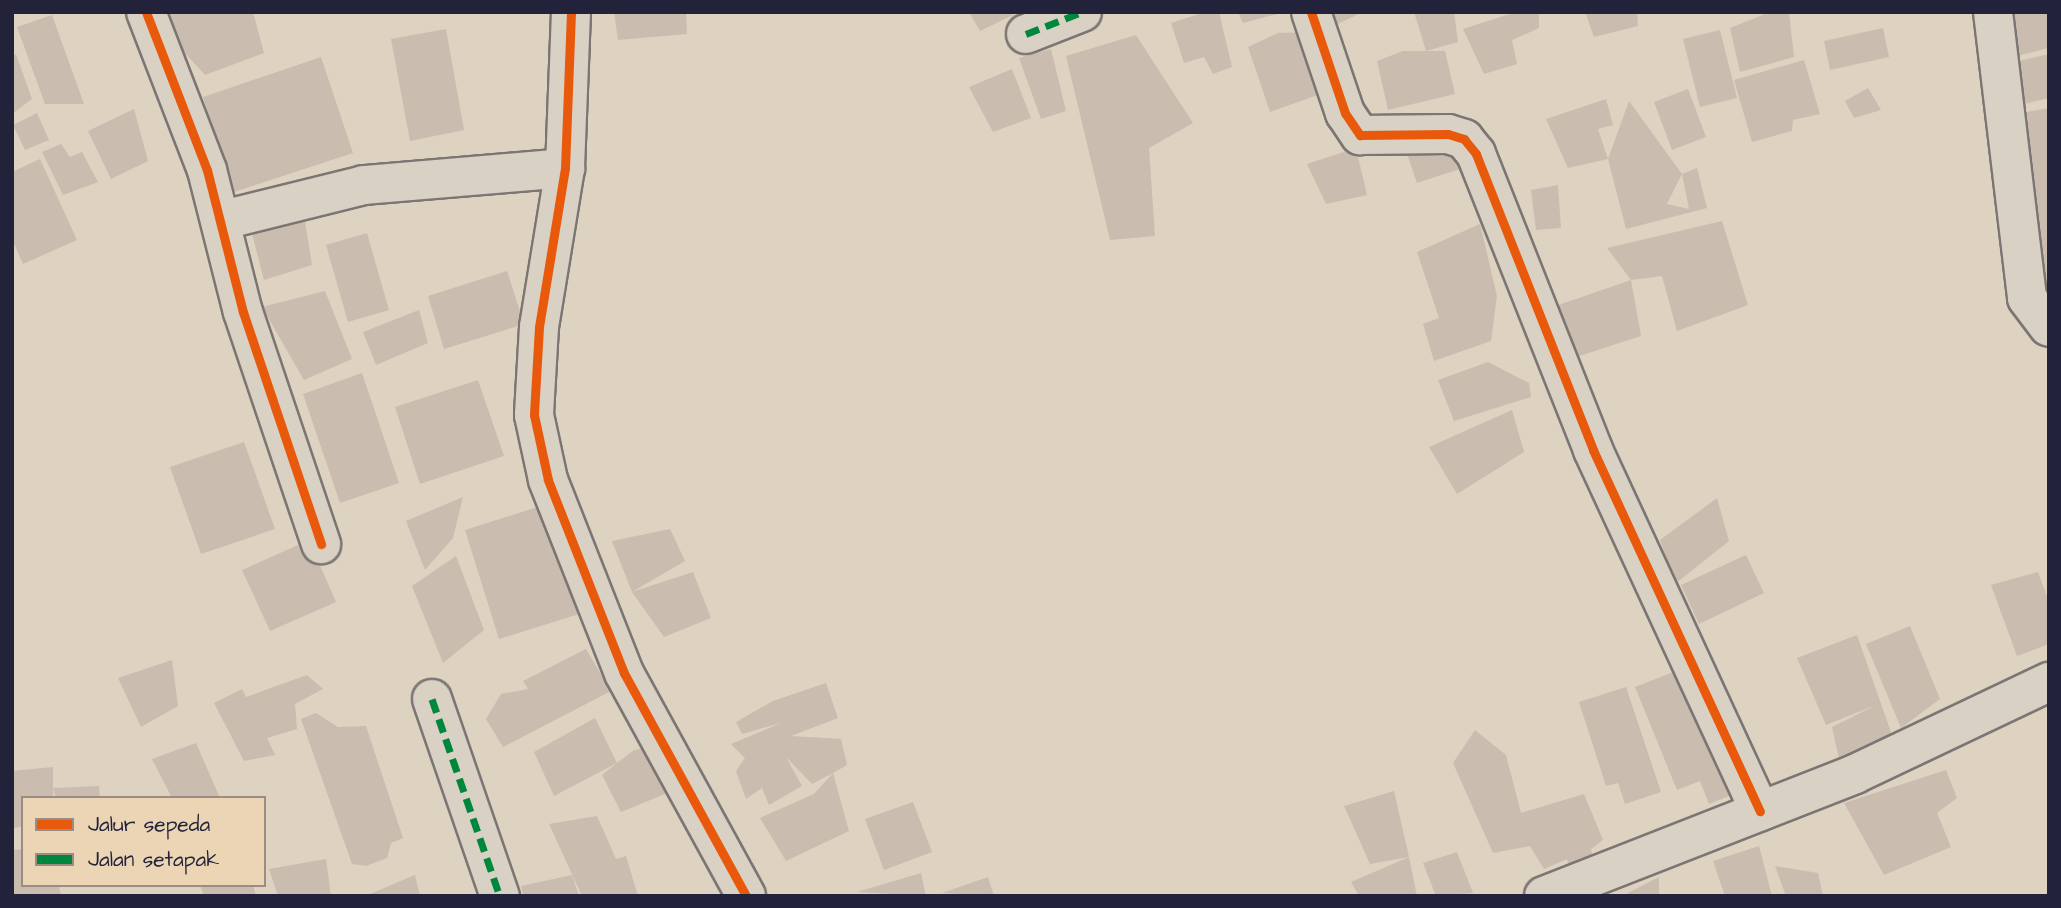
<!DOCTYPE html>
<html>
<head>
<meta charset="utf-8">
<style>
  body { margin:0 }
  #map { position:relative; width:2061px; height:908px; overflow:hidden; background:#ded2c1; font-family:"Architects Daughter",sans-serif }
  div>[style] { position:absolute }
  .building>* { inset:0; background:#cbbcb0 }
  .roads { filter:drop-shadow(2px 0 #7b7673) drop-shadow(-2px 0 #7b7673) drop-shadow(0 2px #7b7673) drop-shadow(0 -2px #7b7673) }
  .street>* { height:38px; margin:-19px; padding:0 19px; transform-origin:19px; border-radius:19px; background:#dad1c5 }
  .secondary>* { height:38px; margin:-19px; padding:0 19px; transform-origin:19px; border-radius:19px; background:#dad1c5 }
  .quiet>* { height:7px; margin-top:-3.5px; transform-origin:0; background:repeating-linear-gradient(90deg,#00873e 0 14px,transparent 0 21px) }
  .cycleway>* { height:9px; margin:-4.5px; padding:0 4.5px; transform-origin:4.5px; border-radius:4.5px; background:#e8590c }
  span { translate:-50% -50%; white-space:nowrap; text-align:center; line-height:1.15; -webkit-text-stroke:6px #ebd5b4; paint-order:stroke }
  .frame { position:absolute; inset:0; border:14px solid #22223b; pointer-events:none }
  .legend { position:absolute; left:21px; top:796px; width:245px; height:91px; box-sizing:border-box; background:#ebd5b4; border:2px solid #9b8d84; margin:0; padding:9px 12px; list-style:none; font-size:21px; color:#22223b }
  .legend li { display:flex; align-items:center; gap:14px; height:35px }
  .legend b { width:35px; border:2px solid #9b8d84 }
</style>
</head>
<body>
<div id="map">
  <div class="building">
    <div style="clip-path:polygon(164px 12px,253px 12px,264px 53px,205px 75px,171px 38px)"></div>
    <div style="clip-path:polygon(614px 12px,686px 12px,687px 34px,618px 40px)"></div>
    <div style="clip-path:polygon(969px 12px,1012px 12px,1013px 15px,980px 31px)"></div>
    <div style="clip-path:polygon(1205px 12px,1219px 12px,1232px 67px,1213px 74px,1204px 57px,1184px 63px,1171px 23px)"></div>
    <div style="clip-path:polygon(1238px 12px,1281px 12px,1281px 13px,1243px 23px)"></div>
    <div style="clip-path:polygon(1326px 12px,1363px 12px,1329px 28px)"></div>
    <div style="clip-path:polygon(1414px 12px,1454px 12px,1458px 42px,1426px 51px)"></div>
    <div style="clip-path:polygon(1516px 12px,1539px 12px,1539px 28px,1512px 40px,1517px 64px,1484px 74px,1463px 29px)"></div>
    <div style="clip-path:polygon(1585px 12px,1637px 12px,1638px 26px,1594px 37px)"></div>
    <div style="clip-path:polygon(1770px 12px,1789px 12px,1794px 57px,1740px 72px,1730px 28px)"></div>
    <div style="clip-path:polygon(2005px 12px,2049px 12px,2049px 48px,2009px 58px)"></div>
    <div style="clip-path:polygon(52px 15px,84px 104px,45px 104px,17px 27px)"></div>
    <div style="clip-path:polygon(1883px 28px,1889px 57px,1830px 70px,1824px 41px)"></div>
    <div style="clip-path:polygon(446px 29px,464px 130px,410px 141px,391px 39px)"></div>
    <div style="clip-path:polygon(1720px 30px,1737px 98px,1700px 107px,1683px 39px)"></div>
    <div style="clip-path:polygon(1310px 32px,1326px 92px,1270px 112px,1248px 47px,1278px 33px)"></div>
    <div style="clip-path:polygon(1136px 35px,1193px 123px,1149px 148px,1155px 236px,1110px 240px,1066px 56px)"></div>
    <div style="clip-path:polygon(1051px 49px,1066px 111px,1041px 119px,1019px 58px)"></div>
    <div style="clip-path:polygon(1403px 51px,1445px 51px,1455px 94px,1388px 110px,1377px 61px)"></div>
    <div style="clip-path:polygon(16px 54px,32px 99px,12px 114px,12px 56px)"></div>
    <div style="clip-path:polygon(2049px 54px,2049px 98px,2016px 106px,2010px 63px)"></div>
    <div style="clip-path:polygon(321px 57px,353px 153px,234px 192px,203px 97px)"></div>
    <div style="clip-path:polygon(1804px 60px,1820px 114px,1793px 120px,1792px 131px,1752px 142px,1734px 80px)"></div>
    <div style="clip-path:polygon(1012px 69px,1031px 118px,993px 132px,969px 87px)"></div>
    <div style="clip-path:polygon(1868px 88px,1881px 110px,1854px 118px,1845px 101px)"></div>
    <div style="clip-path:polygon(1688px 89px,1706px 137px,1672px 150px,1654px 102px)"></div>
    <div style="clip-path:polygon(1606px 99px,1613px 125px,1598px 129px,1608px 159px,1568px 168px,1546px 119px)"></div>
    <div style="clip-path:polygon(1629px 101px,1682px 174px,1667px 204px,1689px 209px,1682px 174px,1697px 168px,1707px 208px,1626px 229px,1608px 159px)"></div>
    <div style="clip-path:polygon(2049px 108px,2049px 291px,2039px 293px,2015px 114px)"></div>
    <div style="clip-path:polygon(134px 109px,148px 161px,111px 179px,88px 131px)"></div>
    <div style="clip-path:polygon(37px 113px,49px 140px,25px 150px,13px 125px)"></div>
    <div style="clip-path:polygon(1451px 140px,1460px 169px,1417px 183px,1407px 154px)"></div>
    <div style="clip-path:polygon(61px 144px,70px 157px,82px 152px,98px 182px,63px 195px,42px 152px)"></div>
    <div style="clip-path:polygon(1356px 148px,1367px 195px,1326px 204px,1307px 164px)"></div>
    <div style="clip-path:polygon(40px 159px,77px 240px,23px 264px,12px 239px,12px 172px)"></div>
    <div style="clip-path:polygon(1558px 185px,1561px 228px,1536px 230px,1531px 190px)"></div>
    <div style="clip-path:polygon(304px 215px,312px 265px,264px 280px,251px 230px)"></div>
    <div style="clip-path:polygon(1722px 221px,1748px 305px,1677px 331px,1662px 276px,1631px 280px,1607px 248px)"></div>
    <div style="clip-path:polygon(1480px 224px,1497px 296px,1491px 341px,1434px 361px,1423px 324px,1439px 318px,1417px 252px)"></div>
    <div style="clip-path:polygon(367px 233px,389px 310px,348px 322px,326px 245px)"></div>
    <div style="clip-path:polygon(507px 271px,524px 324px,444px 349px,428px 296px)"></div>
    <div style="clip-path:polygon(1631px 280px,1641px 336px,1567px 360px,1547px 309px)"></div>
    <div style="clip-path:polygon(325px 291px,352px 359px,304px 380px,262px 307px)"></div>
    <div style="clip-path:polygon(419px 310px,428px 343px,376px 365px,363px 332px)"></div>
    <div style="clip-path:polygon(1488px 362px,1529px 383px,1531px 397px,1454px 421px,1438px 380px)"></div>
    <div style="clip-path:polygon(362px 373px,399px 483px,340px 503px,303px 394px)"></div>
    <div style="clip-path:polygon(478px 380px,504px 456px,420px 484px,395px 407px)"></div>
    <div style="clip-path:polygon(1512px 410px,1524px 452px,1457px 494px,1429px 447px)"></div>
    <div style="clip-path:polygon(244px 442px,275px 529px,201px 554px,170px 467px)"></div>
    <div style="clip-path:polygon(463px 497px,453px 538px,425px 570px,406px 521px)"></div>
    <div style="clip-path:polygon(1717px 498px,1729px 541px,1675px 584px,1660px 540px)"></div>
    <div style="clip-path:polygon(544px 505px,579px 614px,499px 639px,465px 530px)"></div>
    <div style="clip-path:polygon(670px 529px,685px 561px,632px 592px,612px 541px)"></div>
    <div style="clip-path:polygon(309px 540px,336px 602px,270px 631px,242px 570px)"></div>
    <div style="clip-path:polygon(1746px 555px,1764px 593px,1699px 624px,1681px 585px)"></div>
    <div style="clip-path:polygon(456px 556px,484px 630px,443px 663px,412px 586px)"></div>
    <div style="clip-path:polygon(693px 572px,711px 618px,664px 637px,632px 592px)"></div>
    <div style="clip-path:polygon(2038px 572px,2049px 602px,2049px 644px,2017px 656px,1991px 585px)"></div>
    <div style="clip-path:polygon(1910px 626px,1940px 699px,1901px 728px,1866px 644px)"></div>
    <div style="clip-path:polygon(1857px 635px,1894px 741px,1839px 759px,1832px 727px,1876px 705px,1826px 725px,1797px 658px)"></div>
    <div style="clip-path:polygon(586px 649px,611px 691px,503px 747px,486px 719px,501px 694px,528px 689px,523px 681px)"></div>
    <div style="clip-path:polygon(172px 660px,178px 706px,141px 727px,118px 678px)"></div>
    <div style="clip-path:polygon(1691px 665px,1742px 791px,1709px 804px,1700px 781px,1677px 790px,1635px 687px)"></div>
    <div style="clip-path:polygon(307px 675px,323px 689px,295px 704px,297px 729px,267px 738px,275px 755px,244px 761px,214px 703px,242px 689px,246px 697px)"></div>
    <div style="clip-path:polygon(826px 683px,838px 718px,791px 736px,841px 739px,847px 765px,833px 773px,849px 831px,786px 861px,760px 818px,814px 794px,833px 773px,812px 784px,786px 757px,802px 786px,769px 805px,762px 788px,746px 799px,736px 771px,745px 758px,731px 744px,781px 723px,742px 734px,736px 722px,773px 701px)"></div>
    <div style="clip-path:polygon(1626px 687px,1661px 792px,1625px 804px,1618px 783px,1606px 786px,1579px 702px)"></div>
    <div style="clip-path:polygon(316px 713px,338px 727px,366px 726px,403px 838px,391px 843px,387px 858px,366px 866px,352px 864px,301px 719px)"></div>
    <div style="clip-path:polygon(595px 718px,617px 763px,634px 750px,651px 747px,670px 792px,621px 812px,602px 775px,617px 763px,554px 796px,534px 752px)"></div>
    <div style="clip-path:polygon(1475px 730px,1506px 755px,1521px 813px,1584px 794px,1603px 840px,1591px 849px,1593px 858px,1570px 869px,1567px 859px,1544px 869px,1530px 846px,1493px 853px,1453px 763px)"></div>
    <div style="clip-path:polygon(196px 743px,220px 798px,172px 798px,152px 759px)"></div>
    <div style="clip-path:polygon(53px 767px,53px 788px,99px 786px,100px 798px,56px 798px,53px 788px,53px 798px,23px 798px,23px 826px,12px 829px,12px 771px)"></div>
    <div style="clip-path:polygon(1946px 770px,1957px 798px,1937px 813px,1951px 847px,1884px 875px,1844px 803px)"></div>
    <div style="clip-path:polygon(1394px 791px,1409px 857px,1370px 864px,1344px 806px)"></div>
    <div style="clip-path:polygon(913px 802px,932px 852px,884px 870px,865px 819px)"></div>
    <div style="clip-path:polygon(597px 816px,616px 859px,626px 856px,638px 896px,582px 896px,549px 824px)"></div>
    <div style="clip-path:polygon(1759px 846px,1772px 896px,1725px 896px,1713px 861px)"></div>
    <div style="clip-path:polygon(23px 849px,23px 885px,59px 885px,61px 896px,12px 896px,12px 850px)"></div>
    <div style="clip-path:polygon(1457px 852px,1473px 893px,1436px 896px,1423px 863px)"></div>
    <div style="clip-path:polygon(1409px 857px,1417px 896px,1359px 896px,1351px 882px)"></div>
    <div style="clip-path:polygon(326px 859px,331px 896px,278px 896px,269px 869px)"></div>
    <div style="clip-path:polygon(1775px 866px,1818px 873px,1823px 896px,1786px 896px)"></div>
    <div style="clip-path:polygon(921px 873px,926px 896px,857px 892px)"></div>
    <div style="clip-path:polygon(415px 875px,420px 896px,365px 896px)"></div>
    <div style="clip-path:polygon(572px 875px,579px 896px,524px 896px,521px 886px)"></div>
    <div style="clip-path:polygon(988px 877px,994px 896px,942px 893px)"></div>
    <div style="clip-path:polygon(1659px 877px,1659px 896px,1628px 896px,1628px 893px)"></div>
    <div style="clip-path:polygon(200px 885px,253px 885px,256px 896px,204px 896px)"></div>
  </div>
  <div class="roads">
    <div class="street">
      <div style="left:146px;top:12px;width:169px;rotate:68.9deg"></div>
      <div style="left:207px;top:170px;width:146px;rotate:75.8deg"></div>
      <div style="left:243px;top:312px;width:245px;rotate:71.4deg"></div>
      <div style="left:1311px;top:12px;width:107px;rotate:71.4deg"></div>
      <div style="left:1345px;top:113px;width:27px;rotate:56deg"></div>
      <div style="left:1360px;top:135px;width:88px;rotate:-0.7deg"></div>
      <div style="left:1448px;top:134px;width:17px;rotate:17deg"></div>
      <div style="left:1464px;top:139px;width:19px;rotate:51deg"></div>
      <div style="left:1476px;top:154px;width:318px;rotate:68.4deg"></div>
      <div style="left:1593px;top:450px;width:398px;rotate:65.2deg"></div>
      <div style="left:1993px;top:12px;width:288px;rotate:83.2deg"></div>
      <div style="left:2027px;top:298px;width:36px;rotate:53deg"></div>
      <div style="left:1026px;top:34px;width:60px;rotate:-21.4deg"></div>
      <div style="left:223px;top:220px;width:145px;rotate:-13.9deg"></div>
      <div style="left:364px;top:185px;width:202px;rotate:-4.8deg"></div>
      <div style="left:432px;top:699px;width:208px;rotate:71deg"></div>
      <div style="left:1544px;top:896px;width:334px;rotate:-21.4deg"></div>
      <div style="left:1855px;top:774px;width:215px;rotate:-25.4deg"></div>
    </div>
    <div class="secondary">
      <div style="left:571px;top:12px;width:156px;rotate:92.2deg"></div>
      <div style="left:565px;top:168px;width:161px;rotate:99.3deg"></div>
      <div style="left:539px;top:327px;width:88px;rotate:93.3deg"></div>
      <div style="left:534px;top:415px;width:66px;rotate:77.8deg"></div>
      <div style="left:548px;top:480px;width:207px;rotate:68.5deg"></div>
      <div style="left:624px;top:673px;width:254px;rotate:61.3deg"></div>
    </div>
  </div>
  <div class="quiet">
    <div style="left:1026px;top:34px;width:60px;rotate:-21.4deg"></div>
    <div style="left:432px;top:699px;width:208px;rotate:71deg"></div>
  </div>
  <div class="cycleway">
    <div style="left:146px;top:12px;width:169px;rotate:68.9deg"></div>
    <div style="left:207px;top:170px;width:146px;rotate:75.8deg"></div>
    <div style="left:243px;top:312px;width:245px;rotate:71.4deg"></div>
    <div style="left:571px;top:12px;width:156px;rotate:92.2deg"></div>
    <div style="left:565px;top:168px;width:161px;rotate:99.3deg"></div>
    <div style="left:539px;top:327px;width:88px;rotate:93.3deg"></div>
    <div style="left:534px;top:415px;width:66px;rotate:77.8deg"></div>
    <div style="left:548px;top:480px;width:207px;rotate:68.5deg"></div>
    <div style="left:624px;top:673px;width:254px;rotate:61.3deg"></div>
    <div style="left:1311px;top:12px;width:107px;rotate:71.4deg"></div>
    <div style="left:1345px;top:113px;width:27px;rotate:56deg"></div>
    <div style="left:1360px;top:135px;width:88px;rotate:-0.7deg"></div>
    <div style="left:1448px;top:134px;width:17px;rotate:17deg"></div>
    <div style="left:1464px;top:139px;width:19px;rotate:51deg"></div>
    <div style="left:1476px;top:154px;width:318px;rotate:68.4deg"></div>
    <div style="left:1593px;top:450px;width:398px;rotate:65.2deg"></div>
  </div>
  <div class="frame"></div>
  <ul class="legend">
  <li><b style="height:9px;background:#e8590c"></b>Jalur sepeda</li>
  <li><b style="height:9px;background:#00873e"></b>Jalan setapak</li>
  </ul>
</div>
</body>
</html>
